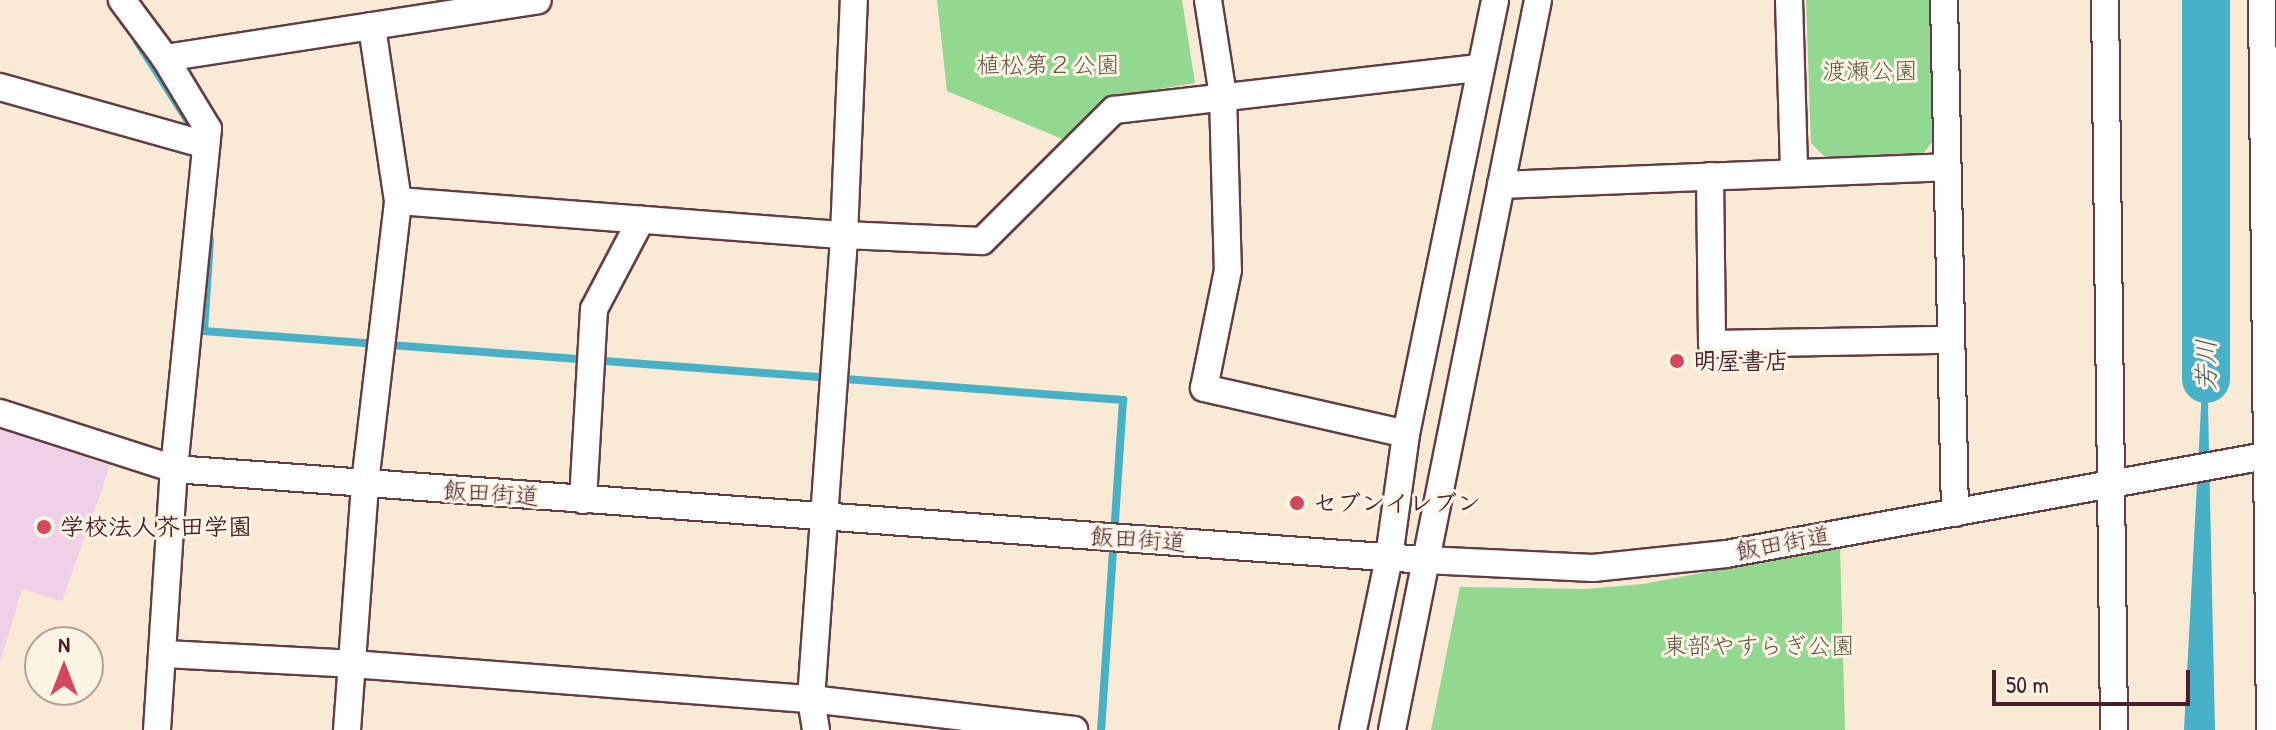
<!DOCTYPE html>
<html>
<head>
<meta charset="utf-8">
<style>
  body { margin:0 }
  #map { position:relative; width:2276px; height:730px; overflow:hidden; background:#f8ead4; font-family:"Patrick Hand","Klee One",sans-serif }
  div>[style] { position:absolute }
  .built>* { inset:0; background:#eed0e8 }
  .green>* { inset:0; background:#93d891 }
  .water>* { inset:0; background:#48b0c7 }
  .stream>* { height:8px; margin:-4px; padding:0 4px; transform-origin:4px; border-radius:4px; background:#48b0c7 }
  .river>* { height:48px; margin:-24px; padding:0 24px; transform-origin:24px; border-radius:24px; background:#48b0c7 }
  .roads { filter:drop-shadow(2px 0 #643d44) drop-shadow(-2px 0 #643d44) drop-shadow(0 2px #643d44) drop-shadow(0 -2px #643d44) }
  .minor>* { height:26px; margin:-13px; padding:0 13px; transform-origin:13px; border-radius:13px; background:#fff }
  .dots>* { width:22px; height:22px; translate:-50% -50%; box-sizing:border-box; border:4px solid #fcf5e5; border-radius:50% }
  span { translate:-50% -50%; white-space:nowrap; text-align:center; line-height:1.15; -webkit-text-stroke:6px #fcf5e5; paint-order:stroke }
  .park-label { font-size:24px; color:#60564a }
  .poi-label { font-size:24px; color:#4a1f2b; font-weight:700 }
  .left { translate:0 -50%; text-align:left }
  .street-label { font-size:24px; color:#4a1f2b }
  .water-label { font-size:26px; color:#495969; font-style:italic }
  .north { position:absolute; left:24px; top:626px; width:80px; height:80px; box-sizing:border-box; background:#fcf5e5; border:2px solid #b59f9b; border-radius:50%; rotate:0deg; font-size:22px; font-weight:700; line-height:32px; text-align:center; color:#4a1f2b }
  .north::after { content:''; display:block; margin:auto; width:28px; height:36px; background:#d1495b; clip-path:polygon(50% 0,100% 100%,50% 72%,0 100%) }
  .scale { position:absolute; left:1992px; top:670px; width:198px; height:36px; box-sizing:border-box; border:4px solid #4a1f2b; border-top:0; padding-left:10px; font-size:24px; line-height:28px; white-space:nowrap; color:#4a1f2b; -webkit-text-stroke:6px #fcf5e5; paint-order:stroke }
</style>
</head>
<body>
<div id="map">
  <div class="built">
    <div style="clip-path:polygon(0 428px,110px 466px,62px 601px,22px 589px,0 663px)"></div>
  </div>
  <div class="green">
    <div style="clip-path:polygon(937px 0,1182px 0,1195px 83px,1106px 98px,1067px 141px,947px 91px)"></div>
    <div style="clip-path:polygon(1806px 0,1930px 0,1932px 142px,1923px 154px,1825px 157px,1811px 143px)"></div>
    <div style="clip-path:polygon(1840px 547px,1845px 730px,1431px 730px,1460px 587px,1586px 589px,1643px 584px)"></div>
  </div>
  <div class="water">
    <div style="clip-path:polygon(2206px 312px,2215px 730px,2184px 730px)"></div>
  </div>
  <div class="stream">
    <div style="left:137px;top:41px;width:95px;rotate:57.5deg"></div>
    <div style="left:210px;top:240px;width:91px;rotate:93.8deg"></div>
    <div style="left:204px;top:331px;width:922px;rotate:4.29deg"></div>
    <div style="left:1123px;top:400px;width:331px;rotate:93.8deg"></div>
  </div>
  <div class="river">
    <div style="left:2206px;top:0;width:379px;rotate:90deg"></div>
  </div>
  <div class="roads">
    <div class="minor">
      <div style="left:122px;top:0;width:72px;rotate:53.4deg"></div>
      <div style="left:1208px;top:0;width:97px;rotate:81.1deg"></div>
      <div style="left:1223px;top:96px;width:174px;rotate:88.4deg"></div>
      <div style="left:1228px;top:270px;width:120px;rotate:101.5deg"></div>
      <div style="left:1204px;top:388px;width:207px;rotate:12.8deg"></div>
      <div style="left:1789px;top:0;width:173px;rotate:88.3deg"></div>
      <div style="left:1944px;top:0;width:513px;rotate:88.77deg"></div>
      <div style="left:2105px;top:0;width:730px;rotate:89.29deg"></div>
      <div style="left:2262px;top:0;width:730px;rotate:89.37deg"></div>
      <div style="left:0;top:87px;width:214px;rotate:15.7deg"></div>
      <div style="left:1710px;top:176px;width:168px;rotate:89.3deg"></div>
      <div style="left:1712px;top:344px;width:238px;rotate:-1deg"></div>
      <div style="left:1501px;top:185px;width:444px;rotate:-2.3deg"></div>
      <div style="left:398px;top:201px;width:447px;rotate:4.4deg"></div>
      <div style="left:844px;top:235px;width:138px;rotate:2.5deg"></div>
      <div style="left:982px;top:241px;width:186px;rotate:-44.8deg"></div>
      <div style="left:1114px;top:110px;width:367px;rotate:-6.6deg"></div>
      <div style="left:0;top:413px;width:183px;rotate:17.8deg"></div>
      <div style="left:174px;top:469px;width:1254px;rotate:4.16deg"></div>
      <div style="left:1425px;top:560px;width:168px;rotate:2.7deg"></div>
      <div style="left:1593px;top:568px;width:134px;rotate:-6deg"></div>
      <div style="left:1726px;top:554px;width:559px;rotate:-10.3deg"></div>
      <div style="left:583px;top:500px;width:191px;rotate:-86.7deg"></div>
      <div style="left:594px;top:309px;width:101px;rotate:-62.2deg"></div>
      <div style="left:164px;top:654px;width:188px;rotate:3deg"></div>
      <div style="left:352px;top:664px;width:460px;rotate:4.4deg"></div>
      <div style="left:811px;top:699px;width:265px;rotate:6.7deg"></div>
      <div style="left:157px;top:730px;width:262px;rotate:-86.3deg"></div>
      <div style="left:174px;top:469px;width:342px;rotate:-84.3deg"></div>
      <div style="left:208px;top:129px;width:83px;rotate:-121.2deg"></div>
      <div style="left:165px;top:58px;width:377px;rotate:-8.8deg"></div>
      <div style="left:347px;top:730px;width:248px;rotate:-85.8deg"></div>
      <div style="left:365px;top:483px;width:284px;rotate:-83.3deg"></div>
      <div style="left:398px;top:201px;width:177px;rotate:-98.5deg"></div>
      <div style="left:816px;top:730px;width:31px;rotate:-99deg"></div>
      <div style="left:811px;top:699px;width:465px;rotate:-85.9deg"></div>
      <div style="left:844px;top:235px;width:235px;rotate:-87.6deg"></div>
      <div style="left:1353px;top:730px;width:177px;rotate:-78.2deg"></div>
      <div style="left:1389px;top:557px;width:124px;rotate:-82.1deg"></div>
      <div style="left:1406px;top:434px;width:443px;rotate:-78.4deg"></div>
      <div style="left:1392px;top:730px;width:744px;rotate:-78.69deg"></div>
    </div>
  </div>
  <div class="dots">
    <div style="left:1677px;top:361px;background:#d1495b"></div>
    <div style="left:1297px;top:503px;background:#d1495b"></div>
    <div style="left:44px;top:527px;background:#d1495b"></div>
  </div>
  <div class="park-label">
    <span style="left:1048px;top:65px">植松第２公園</span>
    <span style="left:1870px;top:71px">渡瀬公園</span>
    <span style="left:1759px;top:646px">東部やすらぎ公園</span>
  </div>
  <div class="poi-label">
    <span class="left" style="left:1693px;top:361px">明屋書店</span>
    <span class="left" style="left:1313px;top:503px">セブンイレブン</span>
    <span class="left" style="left:60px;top:527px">学校法人芥田学園</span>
  </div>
  <div class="street-label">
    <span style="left:491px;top:493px;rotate:4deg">飯田街道</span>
    <span style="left:1138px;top:539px;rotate:4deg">飯田街道</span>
    <span style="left:1783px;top:543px;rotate:-10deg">飯田街道</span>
  </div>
  <div class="water-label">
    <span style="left:2206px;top:365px;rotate:-90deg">芳川</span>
  </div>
  <div class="north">N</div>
  <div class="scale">50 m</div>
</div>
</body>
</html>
